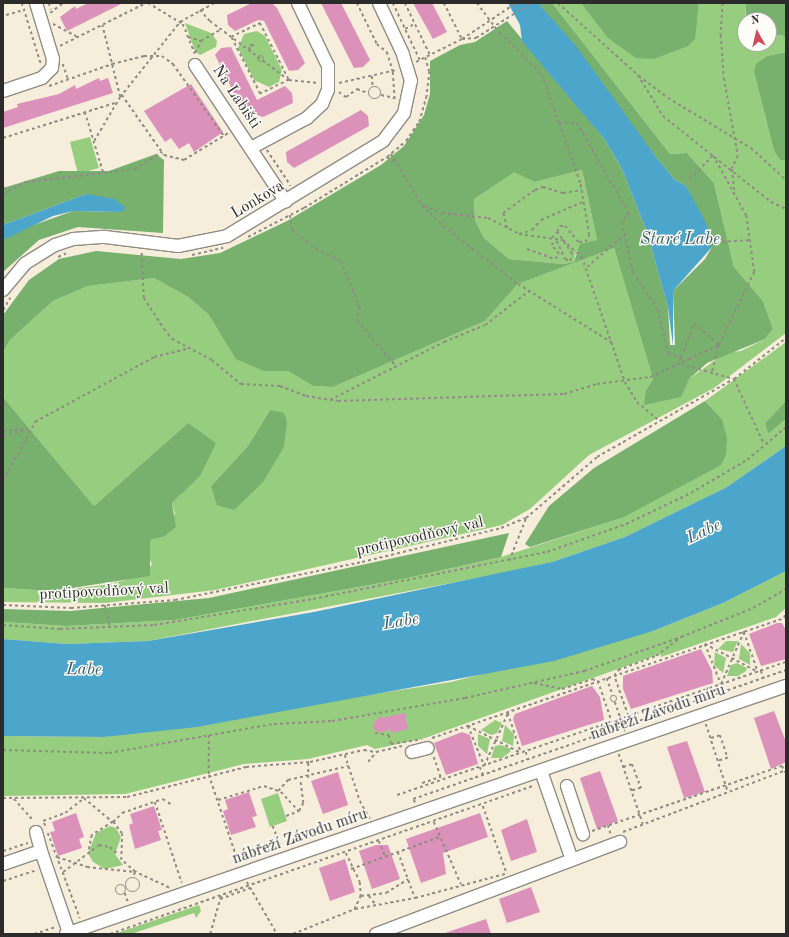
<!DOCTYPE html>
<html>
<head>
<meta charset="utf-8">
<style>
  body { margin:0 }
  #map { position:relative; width:789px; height:937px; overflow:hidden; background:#f6eddb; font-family:"Old Standard TT",serif }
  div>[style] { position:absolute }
  .green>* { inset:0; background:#96cd7f }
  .forest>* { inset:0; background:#78b06e }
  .water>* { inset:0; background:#4ca5ca }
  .building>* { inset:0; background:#db91b9 }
  .path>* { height:1.5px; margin-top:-0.75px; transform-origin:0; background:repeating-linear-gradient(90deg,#908c83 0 3px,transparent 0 6px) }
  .path>.ring { margin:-0.75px; padding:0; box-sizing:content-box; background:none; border:1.5px solid #908c83; border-radius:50% }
  .roads { filter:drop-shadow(1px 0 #908c83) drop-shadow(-1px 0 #908c83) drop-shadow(0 1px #908c83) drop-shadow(0 -1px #908c83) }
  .minor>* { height:12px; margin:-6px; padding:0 6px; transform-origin:6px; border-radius:6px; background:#fff }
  span { translate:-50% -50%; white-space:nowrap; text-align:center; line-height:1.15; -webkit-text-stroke:3px #fdfcf7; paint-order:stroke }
  .street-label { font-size:16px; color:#2b2b2b }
  .water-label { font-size:17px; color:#385c6b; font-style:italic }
  .frame { position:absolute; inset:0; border:4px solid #2b2b2b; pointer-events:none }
  .north { position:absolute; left:737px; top:12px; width:40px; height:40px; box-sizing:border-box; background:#fdfcf7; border:1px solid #a9a8a5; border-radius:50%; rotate:352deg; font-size:11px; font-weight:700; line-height:16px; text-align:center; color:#2b2b2b }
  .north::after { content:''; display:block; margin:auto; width:14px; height:18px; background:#d1495b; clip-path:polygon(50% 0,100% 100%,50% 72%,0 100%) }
</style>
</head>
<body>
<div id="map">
  <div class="green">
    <div style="clip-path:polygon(evenodd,552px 3px,581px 3px,590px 13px,697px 21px,699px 3px,746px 3px,745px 44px,769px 44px,769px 37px,782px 35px,786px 38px,786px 52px,767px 56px,754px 72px,774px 151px,780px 160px,786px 160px,786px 333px,714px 388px,589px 455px,530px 509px,502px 525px,215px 590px,105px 603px,3px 602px,3px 588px,52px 591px,104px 585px,126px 580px,152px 565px,148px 554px,150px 540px,163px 537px,175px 514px,172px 503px,183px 492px,188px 423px,94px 506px,3px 397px,3px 352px,10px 340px,53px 301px,88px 286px,154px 278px,188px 297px,208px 314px,217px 329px,264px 371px,288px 371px,313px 386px,333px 387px,485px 321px,518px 284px,614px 248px,653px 379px,646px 390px,689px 379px,725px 353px,741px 351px,765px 339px,773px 329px,763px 301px,734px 267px,714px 183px,687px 153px,670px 154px,552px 3px,270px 410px,284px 447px,211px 486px,248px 446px,270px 410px)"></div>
    <div style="clip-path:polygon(185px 23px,211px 33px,217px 41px,216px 47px,200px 55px,195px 51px)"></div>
    <div style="clip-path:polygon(257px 31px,265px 36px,282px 70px,279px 82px,269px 87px,254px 80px,238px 48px,244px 34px)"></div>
    <div style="clip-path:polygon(90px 137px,99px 168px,78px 174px,70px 142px)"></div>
    <div style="clip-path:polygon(582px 170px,597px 240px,576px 252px,574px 262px,563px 264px,509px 259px,484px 238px,475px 220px,474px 199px,514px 171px,535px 182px)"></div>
    <div style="clip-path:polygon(786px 342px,786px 401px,765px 423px,768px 434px,786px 419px,786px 446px,727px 487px,625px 537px,552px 562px,508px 572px,148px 641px,67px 644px,3px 639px,3px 622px,66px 626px,175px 620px,403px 579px,501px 557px,622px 518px,722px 419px,705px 401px)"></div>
    <div style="clip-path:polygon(786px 571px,786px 608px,776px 617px,661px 657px,660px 654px,425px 738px,375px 749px,367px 745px,308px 759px,244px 764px,125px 794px,3px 796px,3px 736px,104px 737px,451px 682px,653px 631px,723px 603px)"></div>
    <div style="clip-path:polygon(726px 641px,738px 641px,733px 652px,718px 649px)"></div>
    <div style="clip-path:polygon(741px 644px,750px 653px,750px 665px,739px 659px)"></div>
    <div style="clip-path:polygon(715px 652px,726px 658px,723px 673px,714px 665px)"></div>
    <div style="clip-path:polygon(737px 663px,747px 668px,746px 671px,738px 676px,727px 676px,731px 665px)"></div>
    <div style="clip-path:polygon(495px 720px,502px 723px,497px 733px,491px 735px,481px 730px)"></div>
    <div style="clip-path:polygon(505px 725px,514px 734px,513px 746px,502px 741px)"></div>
    <div style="clip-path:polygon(478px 734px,490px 739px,487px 754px,478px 746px)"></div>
    <div style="clip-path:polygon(501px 745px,511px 749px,510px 752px,502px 758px,491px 758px,495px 746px)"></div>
    <div style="clip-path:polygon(278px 793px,287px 821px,270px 827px,261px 799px)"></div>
    <div style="clip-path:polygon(110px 826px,116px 828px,121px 837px,115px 854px,123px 865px,105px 869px,93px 862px,88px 853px,96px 833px)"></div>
    <div style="clip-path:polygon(199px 905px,201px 911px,196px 918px,194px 913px,131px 934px,114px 934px)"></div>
  </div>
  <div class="forest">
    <div style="clip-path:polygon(evenodd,538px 3px,552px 3px,670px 154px,687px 153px,714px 183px,734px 267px,763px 301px,773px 329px,765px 339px,707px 363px,689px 379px,681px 397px,644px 405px,646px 390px,653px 379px,614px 248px,518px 284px,485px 321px,333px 387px,313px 386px,288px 371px,264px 371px,236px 359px,208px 314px,188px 297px,154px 278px,88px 286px,53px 301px,10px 340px,3px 352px,3px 315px,29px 280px,59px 259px,96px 251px,181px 259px,220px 253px,287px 221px,381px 165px,404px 146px,424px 115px,430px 94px,430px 61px,460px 45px,475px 42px,507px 21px,605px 140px,622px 169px,647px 232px,668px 307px,670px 345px,675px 345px,673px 291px,705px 259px,712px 247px,712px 237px,686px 186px,675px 180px,656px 157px,538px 3px,582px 170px,597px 240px,580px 244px,574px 262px,563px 264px,509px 259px,484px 238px,475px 220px,474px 199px,514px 172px,535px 182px,582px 170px)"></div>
    <div style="clip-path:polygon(581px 3px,699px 3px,695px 39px,688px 46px,654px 59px,636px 58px,608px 38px)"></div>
    <div style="clip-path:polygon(746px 3px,786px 3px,786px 38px,782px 35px,769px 37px,769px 20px,746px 20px)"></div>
    <div style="clip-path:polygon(786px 52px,786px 160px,780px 160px,774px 151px,754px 72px,756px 64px,767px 56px)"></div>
    <div style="clip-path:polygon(156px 154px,164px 160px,163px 233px,78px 227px,39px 240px,3px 272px,3px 240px,20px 230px,73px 211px,120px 212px,86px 194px,3px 225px,3px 188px,59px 171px,109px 171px)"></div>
    <div style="clip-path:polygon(3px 397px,94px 506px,188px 423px,216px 443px,200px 476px,172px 503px,176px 527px,163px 537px,150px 540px,150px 576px,52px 591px,3px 588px)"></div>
    <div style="clip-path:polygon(705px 401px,722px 419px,727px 438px,726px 455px,721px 465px,622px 518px,530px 547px,525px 544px,549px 506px,594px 468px)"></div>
    <div style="clip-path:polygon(786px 401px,786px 419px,768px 434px,765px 423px)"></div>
    <div style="clip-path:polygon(270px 410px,284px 413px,287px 421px,284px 447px,263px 482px,234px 510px,217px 505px,211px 486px,248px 446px)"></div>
    <div style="clip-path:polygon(509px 533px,501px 557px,403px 579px,175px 620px,66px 626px,3px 622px,3px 609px,70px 611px,209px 598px)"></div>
  </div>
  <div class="water">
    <div style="clip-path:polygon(508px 3px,538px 3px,576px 46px,656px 157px,675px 180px,686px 186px,703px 217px,712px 237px,712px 247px,673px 291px,673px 346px,668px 307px,647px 232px,622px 169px,605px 140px,522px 41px,520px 25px)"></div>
    <div style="clip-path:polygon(86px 194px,114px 199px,126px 208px,121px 212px,73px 211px,53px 216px,3px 240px,3px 225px)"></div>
    <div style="clip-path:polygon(786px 446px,786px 571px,723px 603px,653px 631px,554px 661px,197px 727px,104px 737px,3px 736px,3px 639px,67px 644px,148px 641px,314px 612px,552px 562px,625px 537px,727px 487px)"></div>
  </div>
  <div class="building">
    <div style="clip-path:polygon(88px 3px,123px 3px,67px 31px,60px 17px,75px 6px,76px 9px)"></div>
    <div style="clip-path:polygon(252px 3px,272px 3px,277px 8px,305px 63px,298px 70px,289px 71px,264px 21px,258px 20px,235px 31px,228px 25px,227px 15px)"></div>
    <div style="clip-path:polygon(321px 3px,341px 3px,370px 60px,363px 67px,354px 68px)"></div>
    <div style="clip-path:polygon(413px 3px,432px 3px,447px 32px,433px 39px)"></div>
    <div style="clip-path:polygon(231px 47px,257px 100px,285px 86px,292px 93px,293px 103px,263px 117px,243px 111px,215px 55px,221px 48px)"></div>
    <div style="clip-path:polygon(99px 78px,100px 81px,108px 78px,113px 93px,3px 128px,3px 112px,18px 107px,17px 104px,59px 94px,75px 85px,76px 89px)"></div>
    <div style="clip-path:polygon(191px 84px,223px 132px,194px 152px,189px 143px,179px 149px,171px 138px,165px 142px,144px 111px)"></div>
    <div style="clip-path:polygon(361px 110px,368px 116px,369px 126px,294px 168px,287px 162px,286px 152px)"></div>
    <div style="clip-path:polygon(777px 623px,782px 623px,786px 630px,786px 659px,761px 666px,749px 634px)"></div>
    <div style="clip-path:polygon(701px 649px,712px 671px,713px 683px,631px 709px,623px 689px,623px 676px)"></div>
    <div style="clip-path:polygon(592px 686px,600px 697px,604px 720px,522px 746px,513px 719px,515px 714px)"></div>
    <div style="clip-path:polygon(774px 711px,786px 742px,786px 762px,771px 769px,754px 718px)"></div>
    <div style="clip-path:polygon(405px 713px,408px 729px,391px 733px,390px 729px,380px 733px,374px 729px,374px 722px,382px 715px,382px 718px)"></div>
    <div style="clip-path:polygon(462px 732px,470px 735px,478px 764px,446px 775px,434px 743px)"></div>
    <div style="clip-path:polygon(687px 741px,705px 792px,684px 798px,667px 747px)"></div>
    <div style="clip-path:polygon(600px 771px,618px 821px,597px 829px,580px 778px)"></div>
    <div style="clip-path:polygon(338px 772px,348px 805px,323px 814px,311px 781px)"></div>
    <div style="clip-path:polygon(249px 792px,257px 816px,252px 817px,256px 827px,231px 835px,223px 811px,228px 809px,225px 800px)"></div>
    <div style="clip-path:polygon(154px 806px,162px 830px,158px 831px,161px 840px,135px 849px,129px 825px,133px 823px,130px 814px)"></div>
    <div style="clip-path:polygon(76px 813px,84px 837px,79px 839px,82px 848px,58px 856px,50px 832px,55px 831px,52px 822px)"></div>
    <div style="clip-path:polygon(480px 813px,488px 837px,443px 853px,446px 874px,421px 883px,406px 839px)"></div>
    <div style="clip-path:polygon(527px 819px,537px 852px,511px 861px,501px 830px)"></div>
    <div style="clip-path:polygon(376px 845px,388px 845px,400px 879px,372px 889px,359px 851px)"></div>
    <div style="clip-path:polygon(345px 859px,355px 892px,330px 901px,319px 868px)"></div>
    <div style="clip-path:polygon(531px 887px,540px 912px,507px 923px,499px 899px)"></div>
    <div style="clip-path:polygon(486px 919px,491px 934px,445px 934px,445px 933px)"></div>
  </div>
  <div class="path">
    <div style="left:22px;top:3px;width:64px;rotate:72.7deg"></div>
    <div style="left:49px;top:3px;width:7px;rotate:74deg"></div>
    <div style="left:148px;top:3px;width:41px;rotate:31deg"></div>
    <div style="left:183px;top:24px;width:32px;rotate:68deg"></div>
    <div style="left:357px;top:3px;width:46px;rotate:64deg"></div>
    <div style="left:377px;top:44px;width:13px;rotate:39deg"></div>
    <div style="left:387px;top:52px;width:21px;rotate:73deg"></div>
    <div style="left:393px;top:72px;width:29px;rotate:86deg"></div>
    <div style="left:393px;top:3px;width:63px;rotate:64.7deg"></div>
    <div style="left:405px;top:3px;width:58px;rotate:64.3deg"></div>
    <div style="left:444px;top:3px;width:40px;rotate:63.4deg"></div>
    <div style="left:477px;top:3px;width:38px;rotate:53deg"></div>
    <div style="left:500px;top:33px;width:59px;rotate:45deg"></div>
    <div style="left:542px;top:75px;width:51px;rotate:70.5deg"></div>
    <div style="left:559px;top:123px;width:18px"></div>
    <div style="left:577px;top:123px;width:104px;rotate:60deg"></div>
    <div style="left:629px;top:213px;width:11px;rotate:128deg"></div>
    <div style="left:622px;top:222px;width:51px;rotate:77.6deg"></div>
    <div style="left:633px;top:272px;width:45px;rotate:56.7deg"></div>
    <div style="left:658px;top:310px;width:44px;rotate:76.9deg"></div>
    <div style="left:668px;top:353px;width:14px;rotate:17deg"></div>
    <div style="left:681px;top:357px;width:36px;rotate:-69deg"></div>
    <div style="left:694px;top:323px;width:33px;rotate:41deg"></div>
    <div style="left:719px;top:345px;width:30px;rotate:104deg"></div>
    <div style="left:558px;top:3px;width:108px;rotate:42deg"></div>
    <div style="left:638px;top:75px;width:48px;rotate:58.6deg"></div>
    <div style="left:663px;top:116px;width:138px;rotate:38.5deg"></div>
    <div style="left:771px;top:202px;width:17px;rotate:25deg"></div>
    <div style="left:723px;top:3px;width:32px;rotate:94deg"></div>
    <div style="left:721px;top:35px;width:43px;rotate:86deg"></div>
    <div style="left:724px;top:78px;width:79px;rotate:79.8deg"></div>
    <div style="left:738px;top:156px;width:14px;rotate:115deg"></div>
    <div style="left:732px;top:169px;width:25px;rotate:83deg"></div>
    <div style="left:200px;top:10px;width:15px;rotate:48deg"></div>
    <div style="left:210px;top:21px;width:99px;rotate:36.8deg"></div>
    <div style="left:289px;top:80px;width:29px;rotate:6deg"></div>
    <div style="left:50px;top:13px;width:16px;rotate:-38deg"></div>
    <div style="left:6px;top:15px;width:19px;rotate:-16deg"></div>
    <div style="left:260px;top:23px;width:64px;rotate:63deg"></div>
    <div style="left:289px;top:80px;width:32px;rotate:154deg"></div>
    <div style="left:260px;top:94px;width:64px;rotate:-117deg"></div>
    <div style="left:231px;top:37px;width:32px;rotate:-26deg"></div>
    <div style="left:53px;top:24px;width:27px;rotate:28deg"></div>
    <div style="left:405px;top:29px;width:11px;rotate:-27deg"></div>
    <div style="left:188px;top:37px;width:14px;rotate:17deg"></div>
    <div style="left:201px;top:41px;width:22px;rotate:-30deg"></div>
    <div style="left:462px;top:39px;width:14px;rotate:-4deg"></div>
    <div style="left:476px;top:38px;width:65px;rotate:-32.5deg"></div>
    <div style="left:60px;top:46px;width:96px;rotate:-26.6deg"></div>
    <div style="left:249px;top:50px;width:5px;rotate:-79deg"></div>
    <div style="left:250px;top:45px;width:4px"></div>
    <div style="left:254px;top:45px;width:5px;rotate:143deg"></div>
    <div style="left:195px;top:53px;width:13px;rotate:-63deg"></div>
    <div class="ring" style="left:257.5px;top:55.5px;width:5.5px;height:5.5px"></div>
    <div style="left:416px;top:62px;width:51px;rotate:-26.6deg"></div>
    <div style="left:462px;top:39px;width:65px;rotate:-33.7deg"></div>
    <div style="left:63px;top:64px;width:16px;rotate:72deg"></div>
    <div style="left:372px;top:76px;width:11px;rotate:85deg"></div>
    <div style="left:639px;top:76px;width:36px;rotate:37deg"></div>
    <div style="left:668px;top:98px;width:97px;rotate:31.1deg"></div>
    <div style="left:751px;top:148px;width:47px;rotate:42.4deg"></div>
    <div style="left:339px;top:83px;width:58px;rotate:-12.8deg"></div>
    <div style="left:49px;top:86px;width:67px;rotate:-19.2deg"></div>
    <div style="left:112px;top:64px;width:33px;rotate:-14deg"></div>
    <div style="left:144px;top:56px;width:18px"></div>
    <div style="left:162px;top:56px;width:14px;rotate:36deg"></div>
    <div style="left:173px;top:64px;width:88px;rotate:54.7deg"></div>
    <div class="ring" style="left:369px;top:87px;width:10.5px;height:10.5px"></div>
    <div style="left:339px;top:92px;width:9px;rotate:36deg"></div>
    <div style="left:346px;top:97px;width:14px;rotate:-36deg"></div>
    <div style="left:357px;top:89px;width:12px;rotate:20deg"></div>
    <div style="left:122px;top:95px;width:73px;rotate:55deg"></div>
    <div style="left:164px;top:155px;width:21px;rotate:14deg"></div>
    <div style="left:184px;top:160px;width:52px;rotate:-31.5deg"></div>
    <div style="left:381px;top:95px;width:14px;rotate:12deg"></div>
    <div style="left:120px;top:97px;width:96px;rotate:-51.3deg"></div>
    <div style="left:180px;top:22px;width:39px;rotate:-29deg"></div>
    <div style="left:85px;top:112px;width:66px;rotate:73.2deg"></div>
    <div style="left:3px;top:138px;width:117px;rotate:-17.4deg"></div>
    <div style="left:94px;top:141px;width:51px;rotate:-59.4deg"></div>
    <div style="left:120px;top:97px;width:74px;rotate:-104deg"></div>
    <div style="left:267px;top:150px;width:43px;rotate:56.3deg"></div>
    <div style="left:391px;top:154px;width:60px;rotate:58.7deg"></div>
    <div style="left:422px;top:205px;width:36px;rotate:44deg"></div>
    <div style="left:448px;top:230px;width:88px;rotate:37.6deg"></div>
    <div style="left:518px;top:284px;width:110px;rotate:31.9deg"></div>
    <div style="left:387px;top:157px;width:11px;rotate:34deg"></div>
    <div style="left:3px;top:187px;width:7px;rotate:45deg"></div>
    <div style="left:3px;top:194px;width:26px;rotate:-28deg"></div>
    <div style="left:26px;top:182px;width:110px;rotate:-6.8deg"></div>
    <div style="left:135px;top:169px;width:32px;rotate:-32deg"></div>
    <div style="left:424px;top:206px;width:19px;rotate:21deg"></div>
    <div style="left:442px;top:213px;width:46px;rotate:6.2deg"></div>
    <div style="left:488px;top:218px;width:35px;rotate:27deg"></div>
    <div style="left:519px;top:234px;width:14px;rotate:-17deg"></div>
    <div style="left:532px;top:230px;width:13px;rotate:-48deg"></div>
    <div style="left:541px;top:220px;width:48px;rotate:-23.4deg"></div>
    <div style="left:290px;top:215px;width:15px;rotate:82deg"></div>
    <div style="left:292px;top:230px;width:31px;rotate:38deg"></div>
    <div style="left:316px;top:249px;width:28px;rotate:26deg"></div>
    <div style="left:341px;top:261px;width:50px;rotate:67.6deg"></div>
    <div style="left:360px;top:307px;width:14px;rotate:102deg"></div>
    <div style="left:357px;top:321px;width:60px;rotate:49.1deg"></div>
    <div style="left:507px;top:228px;width:16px;rotate:-105deg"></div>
    <div style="left:503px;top:213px;width:39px;rotate:-36deg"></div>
    <div style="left:535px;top:190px;width:9px;rotate:-21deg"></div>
    <div style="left:543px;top:187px;width:21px;rotate:17deg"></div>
    <div style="left:563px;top:193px;width:19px;rotate:-9deg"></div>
    <div style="left:519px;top:234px;width:44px;rotate:7.8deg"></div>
    <div style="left:563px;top:240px;width:25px;rotate:42deg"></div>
    <div style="left:582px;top:257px;width:132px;rotate:71deg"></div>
    <div style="left:625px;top:382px;width:23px;rotate:59deg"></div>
    <div style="left:637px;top:402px;width:30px;rotate:40deg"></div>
    <div style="left:248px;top:237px;width:63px;rotate:-27.4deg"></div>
    <div style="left:304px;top:208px;width:97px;rotate:-31.6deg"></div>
    <div style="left:387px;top:157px;width:25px;rotate:-40deg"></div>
    <div style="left:406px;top:141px;width:23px;rotate:-56deg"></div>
    <div style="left:419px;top:122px;width:25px;rotate:-74deg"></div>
    <div style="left:426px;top:98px;width:26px;rotate:-83deg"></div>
    <div style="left:429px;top:72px;width:15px;rotate:-106deg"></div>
    <div style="left:552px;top:238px;width:8px;rotate:-50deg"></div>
    <div style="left:716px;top:242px;width:34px;rotate:-3deg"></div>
    <div style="left:527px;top:249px;width:30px;rotate:20deg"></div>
    <div style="left:555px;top:259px;width:6px;rotate:-51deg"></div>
    <div style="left:559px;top:254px;width:12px;rotate:-132deg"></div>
    <div style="left:551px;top:245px;width:7px;rotate:-34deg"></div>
    <div style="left:557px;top:241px;width:20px;rotate:66deg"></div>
    <div style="left:565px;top:259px;width:5px;rotate:22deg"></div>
    <div style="left:570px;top:261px;width:7px;rotate:-74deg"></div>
    <div style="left:572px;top:254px;width:27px;rotate:-124deg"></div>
    <div style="left:557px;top:232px;width:7px;rotate:-63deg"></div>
    <div style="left:560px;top:226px;width:5px"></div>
    <div style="left:565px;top:226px;width:21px;rotate:49deg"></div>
    <div style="left:579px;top:242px;width:6px"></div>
    <div style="left:585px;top:242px;width:8px;rotate:-60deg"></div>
    <div style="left:589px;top:235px;width:53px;rotate:-99.8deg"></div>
    <div style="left:580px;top:183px;width:64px;rotate:-109.3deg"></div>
    <div style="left:142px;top:253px;width:45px;rotate:87.5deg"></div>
    <div style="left:144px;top:298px;width:37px;rotate:57deg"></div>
    <div style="left:164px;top:329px;width:13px;rotate:51deg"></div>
    <div style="left:172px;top:339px;width:45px;rotate:27.7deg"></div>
    <div style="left:212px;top:360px;width:38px;rotate:40deg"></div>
    <div style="left:241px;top:384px;width:39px;rotate:3deg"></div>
    <div style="left:280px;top:386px;width:28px;rotate:21deg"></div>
    <div style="left:306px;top:396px;width:32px;rotate:9deg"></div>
    <div style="left:338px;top:401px;width:226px;rotate:-1.8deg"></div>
    <div style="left:564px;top:394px;width:34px;rotate:-17deg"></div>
    <div style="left:597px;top:384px;width:53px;rotate:-7.5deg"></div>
    <div style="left:650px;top:377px;width:76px;rotate:-24.9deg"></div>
    <div style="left:719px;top:345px;width:81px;rotate:-64.4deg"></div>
    <div style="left:754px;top:272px;width:57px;rotate:-98.1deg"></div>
    <div style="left:746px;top:216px;width:68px;rotate:-118.8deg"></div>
    <div style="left:713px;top:156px;width:35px;rotate:134deg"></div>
    <div style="left:192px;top:255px;width:32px;rotate:-13deg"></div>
    <div style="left:58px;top:257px;width:10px;rotate:-24deg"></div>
    <div style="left:587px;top:267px;width:50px;rotate:-41deg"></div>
    <div style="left:3px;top:310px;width:14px;rotate:-60deg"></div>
    <div style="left:681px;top:357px;width:7px;rotate:90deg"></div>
    <div style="left:681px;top:364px;width:55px;rotate:15.8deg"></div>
    <div style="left:734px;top:379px;width:72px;rotate:65.2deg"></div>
    <div style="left:330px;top:400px;width:128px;rotate:-27deg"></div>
    <div style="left:444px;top:342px;width:44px;rotate:-22.5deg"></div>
    <div style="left:485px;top:325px;width:56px;rotate:-37.7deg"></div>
    <div style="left:3px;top:431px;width:22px;rotate:-5deg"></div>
    <div style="left:3px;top:436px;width:26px;rotate:-16deg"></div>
    <div style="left:3px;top:481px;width:67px;rotate:-61.5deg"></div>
    <div style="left:35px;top:422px;width:136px;rotate:-28.6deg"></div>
    <div style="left:154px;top:357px;width:33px;rotate:-14deg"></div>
    <div style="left:509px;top:561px;width:46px;rotate:-68.4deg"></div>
    <div style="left:3px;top:605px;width:68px;rotate:2.5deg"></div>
    <div style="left:71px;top:608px;width:104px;rotate:-4.4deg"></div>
    <div style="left:175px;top:600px;width:191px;rotate:-11.5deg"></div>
    <div style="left:362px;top:562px;width:143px;rotate:-13.7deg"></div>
    <div style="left:501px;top:528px;width:27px;rotate:-22deg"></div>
    <div style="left:526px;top:518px;width:94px;rotate:-40.7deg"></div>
    <div style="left:597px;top:457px;width:158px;rotate:-29.7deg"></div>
    <div style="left:734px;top:379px;width:66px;rotate:-38.3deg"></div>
    <div style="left:105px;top:605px;width:23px;rotate:77deg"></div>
    <div style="left:784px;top:618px;width:7px;rotate:-74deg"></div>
    <div style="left:3px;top:625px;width:57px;rotate:4deg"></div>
    <div style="left:60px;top:629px;width:94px;rotate:-2.4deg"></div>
    <div style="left:154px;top:625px;width:161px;rotate:-9.3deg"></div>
    <div style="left:313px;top:599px;width:239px;rotate:-11.4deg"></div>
    <div style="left:547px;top:552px;width:84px;rotate:-19.5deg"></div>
    <div style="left:626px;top:524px;width:72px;rotate:-25.5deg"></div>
    <div style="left:691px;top:493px;width:65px;rotate:-30.5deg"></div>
    <div style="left:747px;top:460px;width:51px;rotate:-40.2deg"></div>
    <div style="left:744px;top:632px;width:42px;rotate:70.7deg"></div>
    <div style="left:705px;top:644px;width:60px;rotate:27.8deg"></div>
    <div style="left:705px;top:644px;width:43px;rotate:68.2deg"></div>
    <div style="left:761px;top:671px;width:8px;rotate:67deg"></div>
    <div style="left:607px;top:678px;width:19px;rotate:72deg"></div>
    <div style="left:534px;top:683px;width:29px;rotate:12deg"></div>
    <div style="left:562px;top:689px;width:32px;rotate:-18deg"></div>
    <div style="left:592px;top:679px;width:6px;rotate:18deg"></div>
    <div style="left:598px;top:681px;width:43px;rotate:71.1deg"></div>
    <div style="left:721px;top:684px;width:58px;rotate:-66.5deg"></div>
    <div style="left:717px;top:686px;width:7px;rotate:74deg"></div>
    <div class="ring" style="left:611px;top:696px;width:4.5px;height:4.5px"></div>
    <div style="left:615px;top:702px;width:31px;rotate:71deg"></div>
    <div style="left:682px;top:706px;width:110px;rotate:-19.1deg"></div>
    <div style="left:508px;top:713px;width:42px;rotate:72deg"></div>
    <div style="left:628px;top:716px;width:42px;rotate:-109.3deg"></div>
    <div style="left:614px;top:676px;width:7px;rotate:-56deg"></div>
    <div style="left:618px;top:670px;width:40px;rotate:-20.2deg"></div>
    <div style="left:656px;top:656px;width:30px;rotate:-37deg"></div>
    <div style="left:616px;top:720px;width:3px;rotate:72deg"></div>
    <div style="left:617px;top:723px;width:17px;rotate:159deg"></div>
    <div style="left:601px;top:729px;width:3px;rotate:72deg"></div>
    <div style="left:602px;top:732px;width:18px;rotate:-16deg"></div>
    <div style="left:706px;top:724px;width:71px;rotate:72.1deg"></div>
    <div style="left:468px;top:726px;width:59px;rotate:27deg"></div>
    <div style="left:468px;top:726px;width:42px;rotate:67.7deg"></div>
    <div style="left:375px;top:733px;width:14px;rotate:8deg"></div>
    <div style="left:389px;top:735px;width:9px;rotate:77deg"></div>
    <div style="left:391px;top:744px;width:31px;rotate:-9deg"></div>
    <div style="left:209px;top:735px;width:40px;rotate:90deg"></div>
    <div style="left:209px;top:775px;width:94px;rotate:71.4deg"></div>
    <div style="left:432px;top:738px;width:372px;rotate:-18.8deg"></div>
    <div style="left:711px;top:738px;width:9px;rotate:-18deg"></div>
    <div style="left:720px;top:735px;width:24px;rotate:71deg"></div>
    <div style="left:728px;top:758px;width:10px;rotate:163deg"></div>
    <div style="left:3px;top:750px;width:106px;rotate:1.6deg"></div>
    <div style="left:109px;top:753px;width:168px;rotate:-10deg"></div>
    <div style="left:274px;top:724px;width:58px;rotate:-3deg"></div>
    <div style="left:332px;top:721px;width:135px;rotate:-9.8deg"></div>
    <div style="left:465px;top:698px;width:122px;rotate:-12.8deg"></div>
    <div style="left:584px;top:671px;width:103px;rotate:-19.3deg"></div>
    <div style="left:681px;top:637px;width:78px;rotate:-21.9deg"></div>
    <div style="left:753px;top:608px;width:38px;rotate:-30deg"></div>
    <div style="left:526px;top:752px;width:7px;rotate:74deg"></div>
    <div style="left:619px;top:754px;width:74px;rotate:71.1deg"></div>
    <div style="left:345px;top:755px;width:48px;rotate:71.9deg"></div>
    <div style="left:360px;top:801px;width:21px;rotate:61deg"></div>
    <div style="left:434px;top:757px;width:24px;rotate:71deg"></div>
    <div style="left:368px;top:762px;width:13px;rotate:-51deg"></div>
    <div style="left:376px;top:752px;width:28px;rotate:-13deg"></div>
    <div style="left:484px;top:766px;width:58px;rotate:-65.6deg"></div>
    <div style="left:480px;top:767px;width:9px;rotate:69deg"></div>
    <div style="left:623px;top:767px;width:9px;rotate:-18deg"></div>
    <div style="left:632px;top:764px;width:26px;rotate:69deg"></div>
    <div style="left:641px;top:788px;width:10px;rotate:163deg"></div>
    <div style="left:308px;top:778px;width:16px;rotate:-90deg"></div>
    <div style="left:422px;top:783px;width:20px;rotate:-18deg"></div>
    <div style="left:278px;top:791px;width:15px;rotate:-48deg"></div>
    <div style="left:288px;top:780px;width:62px;rotate:-13.1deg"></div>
    <div style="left:397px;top:795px;width:411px;rotate:-18.9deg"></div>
    <div style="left:3px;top:798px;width:124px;rotate:-0.5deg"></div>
    <div style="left:127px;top:797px;width:123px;rotate:-14.1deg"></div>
    <div style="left:246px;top:767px;width:64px;rotate:-4.5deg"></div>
    <div style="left:310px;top:762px;width:55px;rotate:-12.5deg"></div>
    <div style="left:364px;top:750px;width:11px;rotate:10deg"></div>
    <div style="left:14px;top:799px;width:30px;rotate:48deg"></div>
    <div style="left:218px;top:800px;width:48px;rotate:-16.9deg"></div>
    <div style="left:264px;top:786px;width:18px;rotate:19deg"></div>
    <div style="left:281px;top:792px;width:26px;rotate:47deg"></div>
    <div style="left:155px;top:802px;width:85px;rotate:71.6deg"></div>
    <div style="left:415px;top:803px;width:4px;rotate:-117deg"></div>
    <div style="left:413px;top:799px;width:248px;rotate:-19.1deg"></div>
    <div style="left:483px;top:806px;width:72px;rotate:70.6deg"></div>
    <div style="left:286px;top:816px;width:14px;rotate:-21deg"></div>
    <div style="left:299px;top:811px;width:9px;rotate:-63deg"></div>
    <div style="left:303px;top:803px;width:23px;rotate:-97deg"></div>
    <div style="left:434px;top:822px;width:68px;rotate:66.5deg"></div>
    <div style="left:608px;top:825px;width:10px;rotate:73deg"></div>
    <div style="left:45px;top:826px;width:5px;rotate:-112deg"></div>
    <div style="left:43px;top:821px;width:23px;rotate:-20deg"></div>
    <div style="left:65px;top:813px;width:24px;rotate:-38deg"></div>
    <div style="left:84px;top:798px;width:38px;rotate:40deg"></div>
    <div style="left:113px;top:822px;width:25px;rotate:148deg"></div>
    <div style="left:92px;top:835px;width:15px;rotate:101deg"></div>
    <div style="left:273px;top:826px;width:23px;rotate:70deg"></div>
    <div style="left:592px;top:831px;width:201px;rotate:-18.9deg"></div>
    <div style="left:782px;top:766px;width:8px;rotate:60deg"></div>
    <div style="left:623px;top:832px;width:174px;rotate:-20.8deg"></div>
    <div style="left:48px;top:833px;width:91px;rotate:69.4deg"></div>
    <div style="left:379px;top:841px;width:16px;rotate:68deg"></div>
    <div style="left:3px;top:851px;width:26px;rotate:-18deg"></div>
    <div style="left:398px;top:852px;width:49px;rotate:69.7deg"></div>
    <div style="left:346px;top:853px;width:32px;rotate:64deg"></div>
    <div style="left:360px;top:882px;width:14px;rotate:86deg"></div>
    <div style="left:361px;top:896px;width:14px;rotate:115deg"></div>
    <div style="left:57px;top:857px;width:32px;rotate:18deg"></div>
    <div style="left:87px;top:867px;width:48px;rotate:5.9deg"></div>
    <div style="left:135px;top:872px;width:5px;rotate:101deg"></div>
    <div style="left:351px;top:869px;width:95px;rotate:-19.8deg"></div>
    <div style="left:63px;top:872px;width:45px;rotate:-36.9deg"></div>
    <div style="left:99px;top:845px;width:11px;rotate:10deg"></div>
    <div style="left:110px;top:847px;width:12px;rotate:42deg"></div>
    <div class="ring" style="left:126px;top:878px;width:12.5px;height:12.5px"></div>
    <div style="left:3px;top:881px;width:36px;rotate:-18deg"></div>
    <div style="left:247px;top:882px;width:60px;rotate:60deg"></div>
    <div class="ring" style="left:115.5px;top:884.5px;width:9.5px;height:9.5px"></div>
    <div style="left:169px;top:888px;width:38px;rotate:-155deg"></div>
    <div style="left:135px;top:872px;width:18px;rotate:-139deg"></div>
    <div style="left:121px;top:860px;width:26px;rotate:-88deg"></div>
    <div style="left:122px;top:834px;width:15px;rotate:-127deg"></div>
    <div style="left:113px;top:822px;width:13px;rotate:-45deg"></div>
    <div style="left:122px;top:813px;width:43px;rotate:-18.9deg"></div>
    <div style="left:163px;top:799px;width:11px;rotate:34deg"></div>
    <div style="left:125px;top:893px;width:9px;rotate:72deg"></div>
    <div style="left:361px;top:896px;width:25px;rotate:-7deg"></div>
    <div style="left:386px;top:893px;width:26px;rotate:-32deg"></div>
    <div style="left:369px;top:896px;width:11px;rotate:52deg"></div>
    <div style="left:220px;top:899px;width:32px;rotate:-20deg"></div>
    <div style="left:34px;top:934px;width:22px;rotate:-18deg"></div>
    <div style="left:110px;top:934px;width:450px;rotate:-19.3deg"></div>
    <div style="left:210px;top:934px;width:40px;rotate:-74deg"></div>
    <div style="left:293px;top:934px;width:67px;rotate:-22deg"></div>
    <div style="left:355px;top:909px;width:61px;rotate:-10.4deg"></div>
    <div style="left:415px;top:898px;width:93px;rotate:-14.9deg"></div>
  </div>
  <div class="roads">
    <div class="minor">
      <div style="left:195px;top:65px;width:164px;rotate:56.4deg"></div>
      <div style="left:3px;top:91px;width:41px;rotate:-18.4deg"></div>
      <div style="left:42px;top:78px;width:14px;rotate:-45deg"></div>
      <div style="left:52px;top:68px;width:9px;rotate:-84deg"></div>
      <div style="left:53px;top:59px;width:59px;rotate:-106.9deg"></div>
      <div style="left:251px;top:148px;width:64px;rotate:-28.2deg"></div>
      <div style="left:307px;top:118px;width:21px;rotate:-43deg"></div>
      <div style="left:322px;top:104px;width:15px;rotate:-67deg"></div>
      <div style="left:328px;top:90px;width:24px;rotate:-90deg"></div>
      <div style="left:328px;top:66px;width:70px;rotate:-115.5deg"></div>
      <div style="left:3px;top:290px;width:35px;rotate:-50deg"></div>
      <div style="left:26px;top:263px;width:34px;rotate:-32deg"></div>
      <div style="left:55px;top:245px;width:19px;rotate:-18deg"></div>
      <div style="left:73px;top:239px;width:32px;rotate:-4deg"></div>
      <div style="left:105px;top:237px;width:74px;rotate:7deg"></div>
      <div style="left:178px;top:246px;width:50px;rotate:-11.5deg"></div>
      <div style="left:227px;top:236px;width:183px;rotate:-31.3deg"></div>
      <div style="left:383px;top:141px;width:35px;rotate:-53deg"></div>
      <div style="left:404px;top:113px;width:33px;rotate:-78deg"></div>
      <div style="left:411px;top:81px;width:28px;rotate:-107deg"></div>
      <div style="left:403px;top:54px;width:56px;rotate:-115.2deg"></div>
      <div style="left:412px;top:752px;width:16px;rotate:-14deg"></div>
      <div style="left:541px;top:771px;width:94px;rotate:70.8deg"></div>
      <div style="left:567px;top:786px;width:51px;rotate:71.6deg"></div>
      <div style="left:36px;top:832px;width:20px;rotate:75deg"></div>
      <div style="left:3px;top:864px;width:40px;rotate:-18.9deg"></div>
      <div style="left:41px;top:851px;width:87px;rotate:71.1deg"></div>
      <div style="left:66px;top:934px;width:762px;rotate:-19.01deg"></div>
      <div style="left:376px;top:934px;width:261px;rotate:-20.7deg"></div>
    </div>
  </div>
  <div class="street-label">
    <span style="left:236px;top:97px;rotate:56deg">Na Labišti</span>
    <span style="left:258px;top:200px;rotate:-31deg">Lonkova</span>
    <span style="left:420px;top:537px;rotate:-13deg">protipovodňový val</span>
    <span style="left:104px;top:592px;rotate:-3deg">protipovodňový val</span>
    <span style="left:658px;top:713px;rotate:-19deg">nábřeží Závodu míru</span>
    <span style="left:300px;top:837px;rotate:-19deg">nábřeží Závodu míru</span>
  </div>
  <div class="water-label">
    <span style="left:680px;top:240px">Staré Labe</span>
    <span style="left:704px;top:532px;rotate:-25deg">Labe</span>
    <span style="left:401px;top:622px;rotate:-9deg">Labe</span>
    <span style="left:84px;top:670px;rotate:1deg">Labe</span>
  </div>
  <div class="frame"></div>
  <div class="north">N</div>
</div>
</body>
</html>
